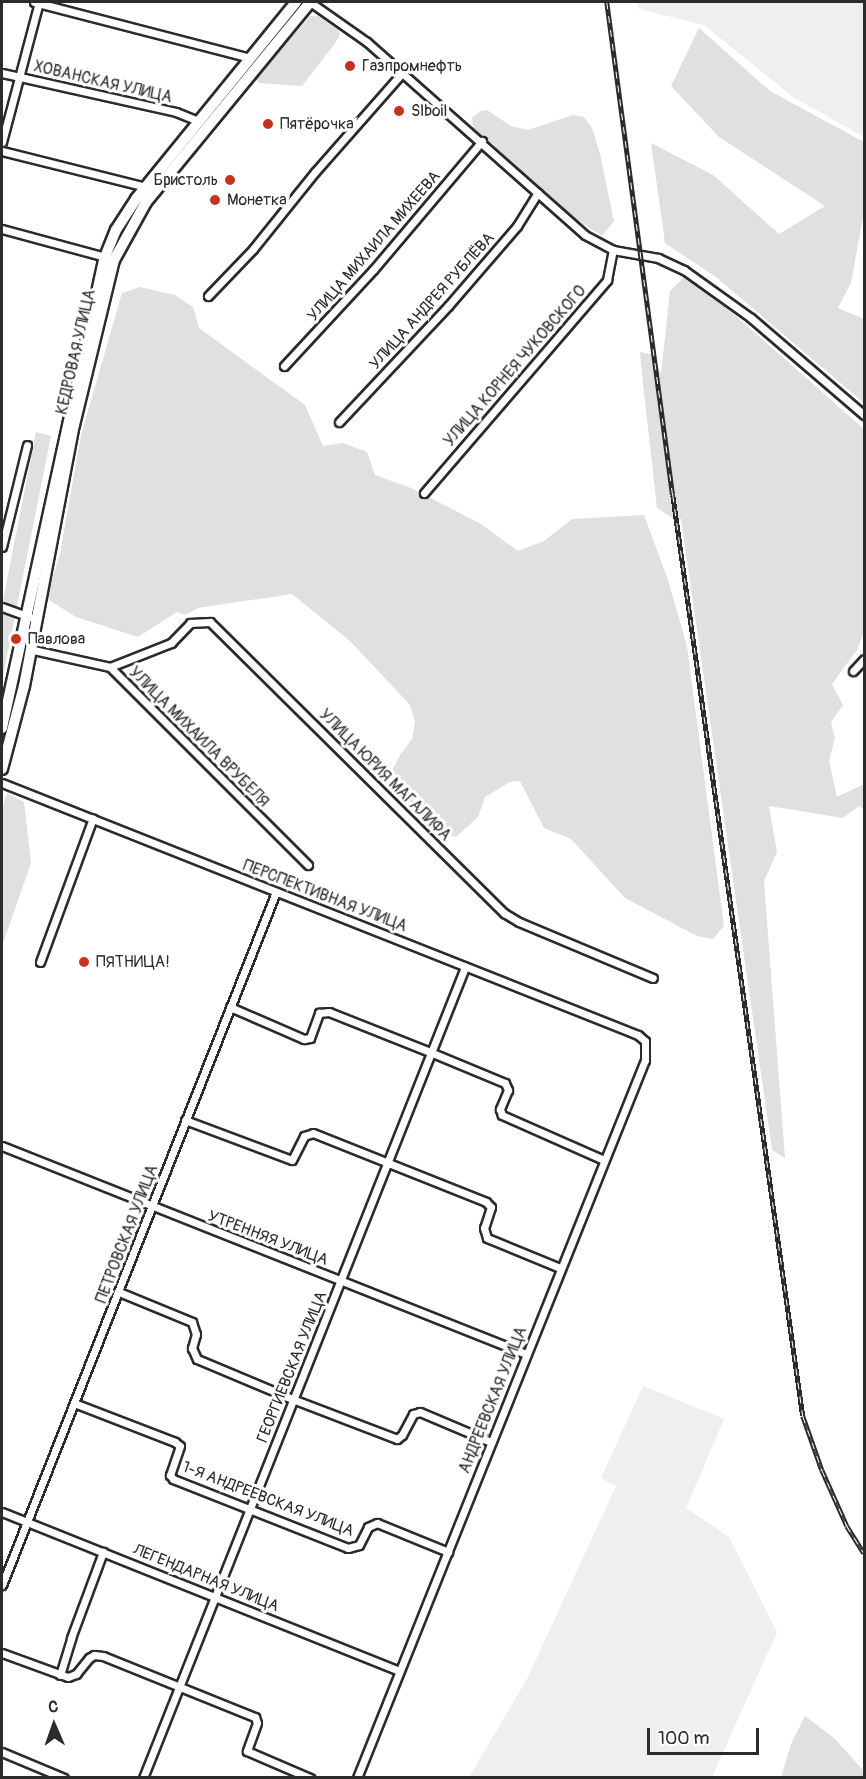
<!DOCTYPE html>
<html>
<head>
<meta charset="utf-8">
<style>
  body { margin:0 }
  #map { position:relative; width:866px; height:1779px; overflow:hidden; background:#fff; font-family:Pangolin,sans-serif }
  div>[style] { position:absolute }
  .built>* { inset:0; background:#efefef }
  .green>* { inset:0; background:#e0e0e0 }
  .roads { filter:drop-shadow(2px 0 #2b2b2b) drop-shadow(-2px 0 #2b2b2b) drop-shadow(0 2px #2b2b2b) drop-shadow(0 -2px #2b2b2b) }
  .street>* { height:7px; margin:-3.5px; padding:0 3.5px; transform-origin:3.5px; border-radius:3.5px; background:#fff }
  .primary>* { height:10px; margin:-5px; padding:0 5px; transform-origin:5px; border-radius:5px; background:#fff }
  .rail>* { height:4.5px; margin-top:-2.25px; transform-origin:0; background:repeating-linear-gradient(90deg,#fff 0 7px,#2b2b2b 0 14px); box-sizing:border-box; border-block:2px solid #2b2b2b }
  .dots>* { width:16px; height:16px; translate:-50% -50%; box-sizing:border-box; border:3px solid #fff; border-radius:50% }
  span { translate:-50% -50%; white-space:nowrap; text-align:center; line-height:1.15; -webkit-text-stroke:6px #fff; paint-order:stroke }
  .poi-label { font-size:16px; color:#2b2b2b }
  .left { translate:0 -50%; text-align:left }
  .right { translate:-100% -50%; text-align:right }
  .street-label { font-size:16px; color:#2b2b2b }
  .frame { position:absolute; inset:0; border:3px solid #2b2b2b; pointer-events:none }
  .north { position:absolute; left:24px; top:1695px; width:60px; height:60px; -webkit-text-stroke:4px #fff; paint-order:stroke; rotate:358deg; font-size:16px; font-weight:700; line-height:24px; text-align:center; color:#2b2b2b }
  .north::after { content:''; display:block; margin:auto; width:21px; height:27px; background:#2b2b2b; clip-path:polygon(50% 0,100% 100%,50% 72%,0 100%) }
  .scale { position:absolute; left:647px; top:1728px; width:112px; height:27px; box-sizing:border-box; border:3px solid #2b2b2b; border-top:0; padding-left:8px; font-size:18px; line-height:21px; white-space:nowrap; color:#2b2b2b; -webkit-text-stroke:4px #fff; paint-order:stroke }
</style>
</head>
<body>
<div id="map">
  <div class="built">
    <div style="clip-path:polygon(638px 2px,864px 2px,864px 137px,793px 97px,704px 25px,639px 9px)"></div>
    <div style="clip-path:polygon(643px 1386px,724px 1419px,686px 1508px,729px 1537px,777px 1632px,712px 1777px,469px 1777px,527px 1679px,616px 1486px,601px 1478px)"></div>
  </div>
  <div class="green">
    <div style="clip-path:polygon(310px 16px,318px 16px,338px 30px,340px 34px,336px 42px,302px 86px,259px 83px,256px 79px)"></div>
    <div style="clip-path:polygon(699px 28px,770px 91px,864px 142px,864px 211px,851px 283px,838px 308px,864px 319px,864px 403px,716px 277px,665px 243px,651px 143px,713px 175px,779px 234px,825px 206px,719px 137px,671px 86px)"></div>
    <div style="clip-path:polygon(487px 110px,511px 126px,528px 130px,573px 115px,584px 117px,592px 128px,600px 154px,614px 221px,602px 236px,568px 214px,473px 129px,472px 118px,480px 111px)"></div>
    <div style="clip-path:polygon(685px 276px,737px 317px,864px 429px,864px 632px,857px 650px,832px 684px,843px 705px,831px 722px,835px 738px,829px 761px,837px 797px,864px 784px,864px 809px,859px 806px,843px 818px,769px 806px,777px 852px,764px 881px,785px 1158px,772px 1150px,681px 519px,671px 517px,657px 508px,643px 384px,640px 352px,651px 354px,661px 374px,670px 291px)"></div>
    <div style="clip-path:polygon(140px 287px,175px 295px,193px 307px,199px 328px,305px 405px,323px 446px,343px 443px,367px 452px,375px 475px,411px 488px,481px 524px,518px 551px,544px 541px,572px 519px,644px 515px,668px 580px,687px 646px,724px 926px,713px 939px,697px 936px,625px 898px,571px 839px,544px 828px,520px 781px,510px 782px,485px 797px,478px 817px,456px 837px,439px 831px,387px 781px,400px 755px,412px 739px,415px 722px,410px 705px,350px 641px,292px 594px,198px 608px,185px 615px,177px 612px,138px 637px,76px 617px,46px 598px,60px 554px,81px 435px,122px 293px)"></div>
    <div style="clip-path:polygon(36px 432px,51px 436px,2px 681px,2px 606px)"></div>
    <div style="clip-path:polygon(7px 793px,24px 802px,31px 863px,2px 946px,2px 809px)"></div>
    <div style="clip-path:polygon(805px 1716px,835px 1739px,862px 1769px,864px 1777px,781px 1777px,791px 1744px)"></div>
  </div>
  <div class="roads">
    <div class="street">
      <div style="left:34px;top:2px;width:223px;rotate:14.5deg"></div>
      <div style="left:310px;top:2px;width:70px;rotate:35.1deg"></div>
      <div style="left:367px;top:42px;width:291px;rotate:41.5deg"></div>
      <div style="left:585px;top:235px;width:32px;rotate:28deg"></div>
      <div style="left:613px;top:250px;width:46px;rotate:10.1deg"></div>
      <div style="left:658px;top:258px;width:29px;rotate:25deg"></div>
      <div style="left:684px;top:270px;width:82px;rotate:35.6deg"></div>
      <div style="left:751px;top:318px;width:149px;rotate:40.6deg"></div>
      <div style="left:2px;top:73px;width:178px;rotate:12.6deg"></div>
      <div style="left:176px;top:112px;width:24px;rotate:22deg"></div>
      <div style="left:2px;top:142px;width:145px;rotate:-75.2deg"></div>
      <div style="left:2px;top:151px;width:148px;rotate:14deg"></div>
      <div style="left:2px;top:229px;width:107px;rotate:15.2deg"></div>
      <div style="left:208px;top:296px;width:65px;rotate:-46.2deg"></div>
      <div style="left:253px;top:249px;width:99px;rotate:-51.2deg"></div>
      <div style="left:315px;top:172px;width:132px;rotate:-48.7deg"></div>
      <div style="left:284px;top:366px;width:131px;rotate:-47.2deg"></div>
      <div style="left:373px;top:270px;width:169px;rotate:-49.8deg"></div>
      <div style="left:339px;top:422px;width:159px;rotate:-46.8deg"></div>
      <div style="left:448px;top:306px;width:106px;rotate:-49.2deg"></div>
      <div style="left:517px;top:226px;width:39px;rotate:-58deg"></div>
      <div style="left:424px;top:493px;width:281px;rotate:-49.3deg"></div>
      <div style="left:607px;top:280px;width:31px;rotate:-79deg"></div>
      <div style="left:2px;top:547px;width:105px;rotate:-76.2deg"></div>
      <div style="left:2px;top:607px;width:30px;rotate:20deg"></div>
      <div style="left:29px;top:649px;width:83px;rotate:12.5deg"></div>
      <div style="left:110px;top:667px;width:280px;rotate:45deg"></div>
      <div style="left:110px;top:667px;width:66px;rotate:-21.5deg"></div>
      <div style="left:171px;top:643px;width:28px;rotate:-46deg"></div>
      <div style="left:190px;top:623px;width:20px;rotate:-3deg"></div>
      <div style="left:210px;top:622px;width:414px;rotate:44.7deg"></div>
      <div style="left:504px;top:913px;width:17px;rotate:31deg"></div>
      <div style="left:519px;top:922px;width:145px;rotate:22.7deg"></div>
      <div style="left:853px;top:671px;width:16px;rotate:-47deg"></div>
      <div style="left:2px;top:783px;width:684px;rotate:21.61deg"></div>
      <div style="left:638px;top:1035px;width:9px;rotate:41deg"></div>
      <div style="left:645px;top:1041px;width:19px;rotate:90deg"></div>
      <div style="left:645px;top:1060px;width:774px;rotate:111.86deg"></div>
      <div style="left:40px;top:962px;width:153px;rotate:-69.8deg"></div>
      <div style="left:230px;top:1007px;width:81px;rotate:23.4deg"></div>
      <div style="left:304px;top:1039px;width:6px;rotate:-9deg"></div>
      <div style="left:310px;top:1038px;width:27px;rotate:-70deg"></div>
      <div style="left:319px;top:1013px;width:10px;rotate:-6deg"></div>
      <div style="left:329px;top:1012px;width:109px;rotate:21.6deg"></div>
      <div style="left:430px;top:1052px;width:81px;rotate:22.5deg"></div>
      <div style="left:505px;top:1083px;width:8px;rotate:67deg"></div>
      <div style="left:508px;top:1090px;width:21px;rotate:113deg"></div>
      <div style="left:500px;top:1109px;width:6px;rotate:72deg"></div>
      <div style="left:502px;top:1115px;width:111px;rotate:23.8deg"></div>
      <div style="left:185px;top:1120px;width:114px;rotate:20.5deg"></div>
      <div style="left:292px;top:1160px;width:27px;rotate:-63deg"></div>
      <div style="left:304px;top:1136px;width:9px;rotate:-18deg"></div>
      <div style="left:313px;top:1133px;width:186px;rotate:21.7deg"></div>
      <div style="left:486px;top:1202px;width:7px;rotate:45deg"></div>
      <div style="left:491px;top:1207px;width:22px;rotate:108deg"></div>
      <div style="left:484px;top:1228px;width:10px;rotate:73deg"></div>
      <div style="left:487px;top:1238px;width:79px;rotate:22.3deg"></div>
      <div style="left:2px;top:1146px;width:564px;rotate:21.65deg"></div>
      <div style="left:119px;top:1292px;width:79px;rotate:22.3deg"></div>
      <div style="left:192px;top:1322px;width:13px;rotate:72deg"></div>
      <div style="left:196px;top:1334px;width:15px;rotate:106deg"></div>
      <div style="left:192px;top:1348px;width:12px;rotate:66deg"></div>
      <div style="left:197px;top:1359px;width:106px;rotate:22.7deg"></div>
      <div style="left:295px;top:1400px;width:109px;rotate:20.9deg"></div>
      <div style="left:397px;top:1439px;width:6px;rotate:-39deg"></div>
      <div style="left:402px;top:1435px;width:24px;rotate:-62deg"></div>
      <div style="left:413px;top:1414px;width:7px;rotate:-16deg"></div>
      <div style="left:420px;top:1412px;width:77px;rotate:22.9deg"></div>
      <div style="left:74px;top:1403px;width:108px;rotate:21.1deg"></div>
      <div style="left:175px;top:1442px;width:6px;rotate:39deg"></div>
      <div style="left:180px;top:1446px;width:31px;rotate:109deg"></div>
      <div style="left:170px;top:1475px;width:5px;rotate:53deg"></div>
      <div style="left:173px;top:1479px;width:188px;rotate:21.5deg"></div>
      <div style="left:348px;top:1548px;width:11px;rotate:-15deg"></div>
      <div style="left:359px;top:1545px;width:20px;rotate:-63deg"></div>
      <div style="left:368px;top:1527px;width:10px;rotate:-24deg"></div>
      <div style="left:377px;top:1523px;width:77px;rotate:22.2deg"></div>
      <div style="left:2px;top:1512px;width:428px;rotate:21.8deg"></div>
      <div style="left:2px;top:1585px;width:745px;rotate:-68.43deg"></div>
      <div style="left:2px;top:1653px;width:70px;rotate:20deg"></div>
      <div style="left:68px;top:1677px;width:9px;rotate:-21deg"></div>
      <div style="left:76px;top:1674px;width:21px;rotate:-51deg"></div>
      <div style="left:89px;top:1658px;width:6px;rotate:-31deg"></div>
      <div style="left:94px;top:1655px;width:9px;rotate:6deg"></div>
      <div style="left:103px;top:1656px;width:164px;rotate:21.9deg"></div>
      <div style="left:255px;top:1717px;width:6px;rotate:72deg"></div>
      <div style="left:257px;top:1723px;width:30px;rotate:110deg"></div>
      <div style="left:247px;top:1751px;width:69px;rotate:23.2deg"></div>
      <div style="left:60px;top:1675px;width:39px;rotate:-73deg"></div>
      <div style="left:71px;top:1638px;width:92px;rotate:-69.6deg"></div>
      <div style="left:2px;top:1752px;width:67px;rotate:22.8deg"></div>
      <div style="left:143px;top:1778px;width:873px;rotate:-68.34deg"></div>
    </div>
    <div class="primary">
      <div style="left:2px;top:728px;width:482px;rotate:-77.7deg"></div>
      <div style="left:105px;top:257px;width:29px;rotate:-68deg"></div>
      <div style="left:116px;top:230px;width:37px;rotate:-57deg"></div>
      <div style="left:136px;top:199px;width:254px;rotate:-50.9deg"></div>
      <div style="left:2px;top:769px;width:86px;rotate:-75.2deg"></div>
      <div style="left:24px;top:686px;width:266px;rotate:-79.2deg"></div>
      <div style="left:74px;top:425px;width:170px;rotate:-76.4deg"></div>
      <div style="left:114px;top:260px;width:66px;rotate:-61.1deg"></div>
      <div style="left:146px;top:202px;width:259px;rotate:-50.6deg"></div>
    </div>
  </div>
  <div class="rail">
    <div style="left:607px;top:2px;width:497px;rotate:82.4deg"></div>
    <div style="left:673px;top:495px;width:930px;rotate:81.97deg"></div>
    <div style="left:803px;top:1416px;width:57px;rotate:70.6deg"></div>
    <div style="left:822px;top:1470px;width:61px;rotate:65.9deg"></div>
    <div style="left:847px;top:1526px;width:32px;rotate:58deg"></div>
  </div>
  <div class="dots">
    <div style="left:350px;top:66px;background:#c8321e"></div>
    <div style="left:399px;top:111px;background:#c8321e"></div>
    <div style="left:268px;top:124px;background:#c8321e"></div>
    <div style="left:230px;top:180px;background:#c8321e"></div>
    <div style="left:215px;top:200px;background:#c8321e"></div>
    <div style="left:16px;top:639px;background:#c8321e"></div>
    <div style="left:84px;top:962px;background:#c8321e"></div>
  </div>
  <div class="poi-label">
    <span class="left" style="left:362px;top:66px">Газпромнефть</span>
    <span class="left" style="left:411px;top:111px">Slboil</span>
    <span class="left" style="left:280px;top:124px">Пятёрочка</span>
    <span class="right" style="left:218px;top:180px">Бристоль</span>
    <span class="left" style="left:227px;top:200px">Монетка</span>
    <span class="left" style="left:28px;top:639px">Павлова</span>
    <span class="left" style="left:96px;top:962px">ПЯТНИЦА!</span>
  </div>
  <div class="street-label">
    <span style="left:103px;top:82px;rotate:13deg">ХОВАНСКАЯ УЛИЦА</span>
    <span style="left:374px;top:246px;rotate:-49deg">УЛИЦА МИХАИЛА МИХЕЕВА</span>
    <span style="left:432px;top:301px;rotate:-48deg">УЛИЦА АНДРЕЯ РУБЛЁВА</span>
    <span style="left:76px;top:352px;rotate:-77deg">КЕДРОВАЯ УЛИЦА</span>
    <span style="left:515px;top:366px;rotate:-49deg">УЛИЦА КОРНЕЯ ЧУКОВСКОГО</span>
    <span style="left:199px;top:737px;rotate:45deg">УЛИЦА МИХАИЛА ВРУБЕЛЯ</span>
    <span style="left:385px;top:775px;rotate:45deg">УЛИЦА ЮРИЯ МАГАЛИФА</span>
    <span style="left:325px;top:896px;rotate:21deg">ПЕРСПЕКТИВНАЯ УЛИЦА</span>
    <span style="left:127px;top:1234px;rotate:-69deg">ПЕТРОВСКАЯ УЛИЦА</span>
    <span style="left:268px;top:1238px;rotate:21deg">УТРЕННЯЯ УЛИЦА</span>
    <span style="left:292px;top:1367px;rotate:-68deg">ГЕОРГИЕВСКАЯ УЛИЦА</span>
    <span style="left:493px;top:1400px;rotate:-68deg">АНДРЕЕВСКАЯ УЛИЦА</span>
    <span style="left:268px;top:1499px;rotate:21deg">1-Я АНДРЕЕВСКАЯ УЛИЦА</span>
    <span style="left:206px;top:1578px;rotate:22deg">ЛЕГЕНДАРНАЯ УЛИЦА</span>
  </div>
  <div class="frame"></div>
  <div class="north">С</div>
  <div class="scale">100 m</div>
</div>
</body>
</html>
